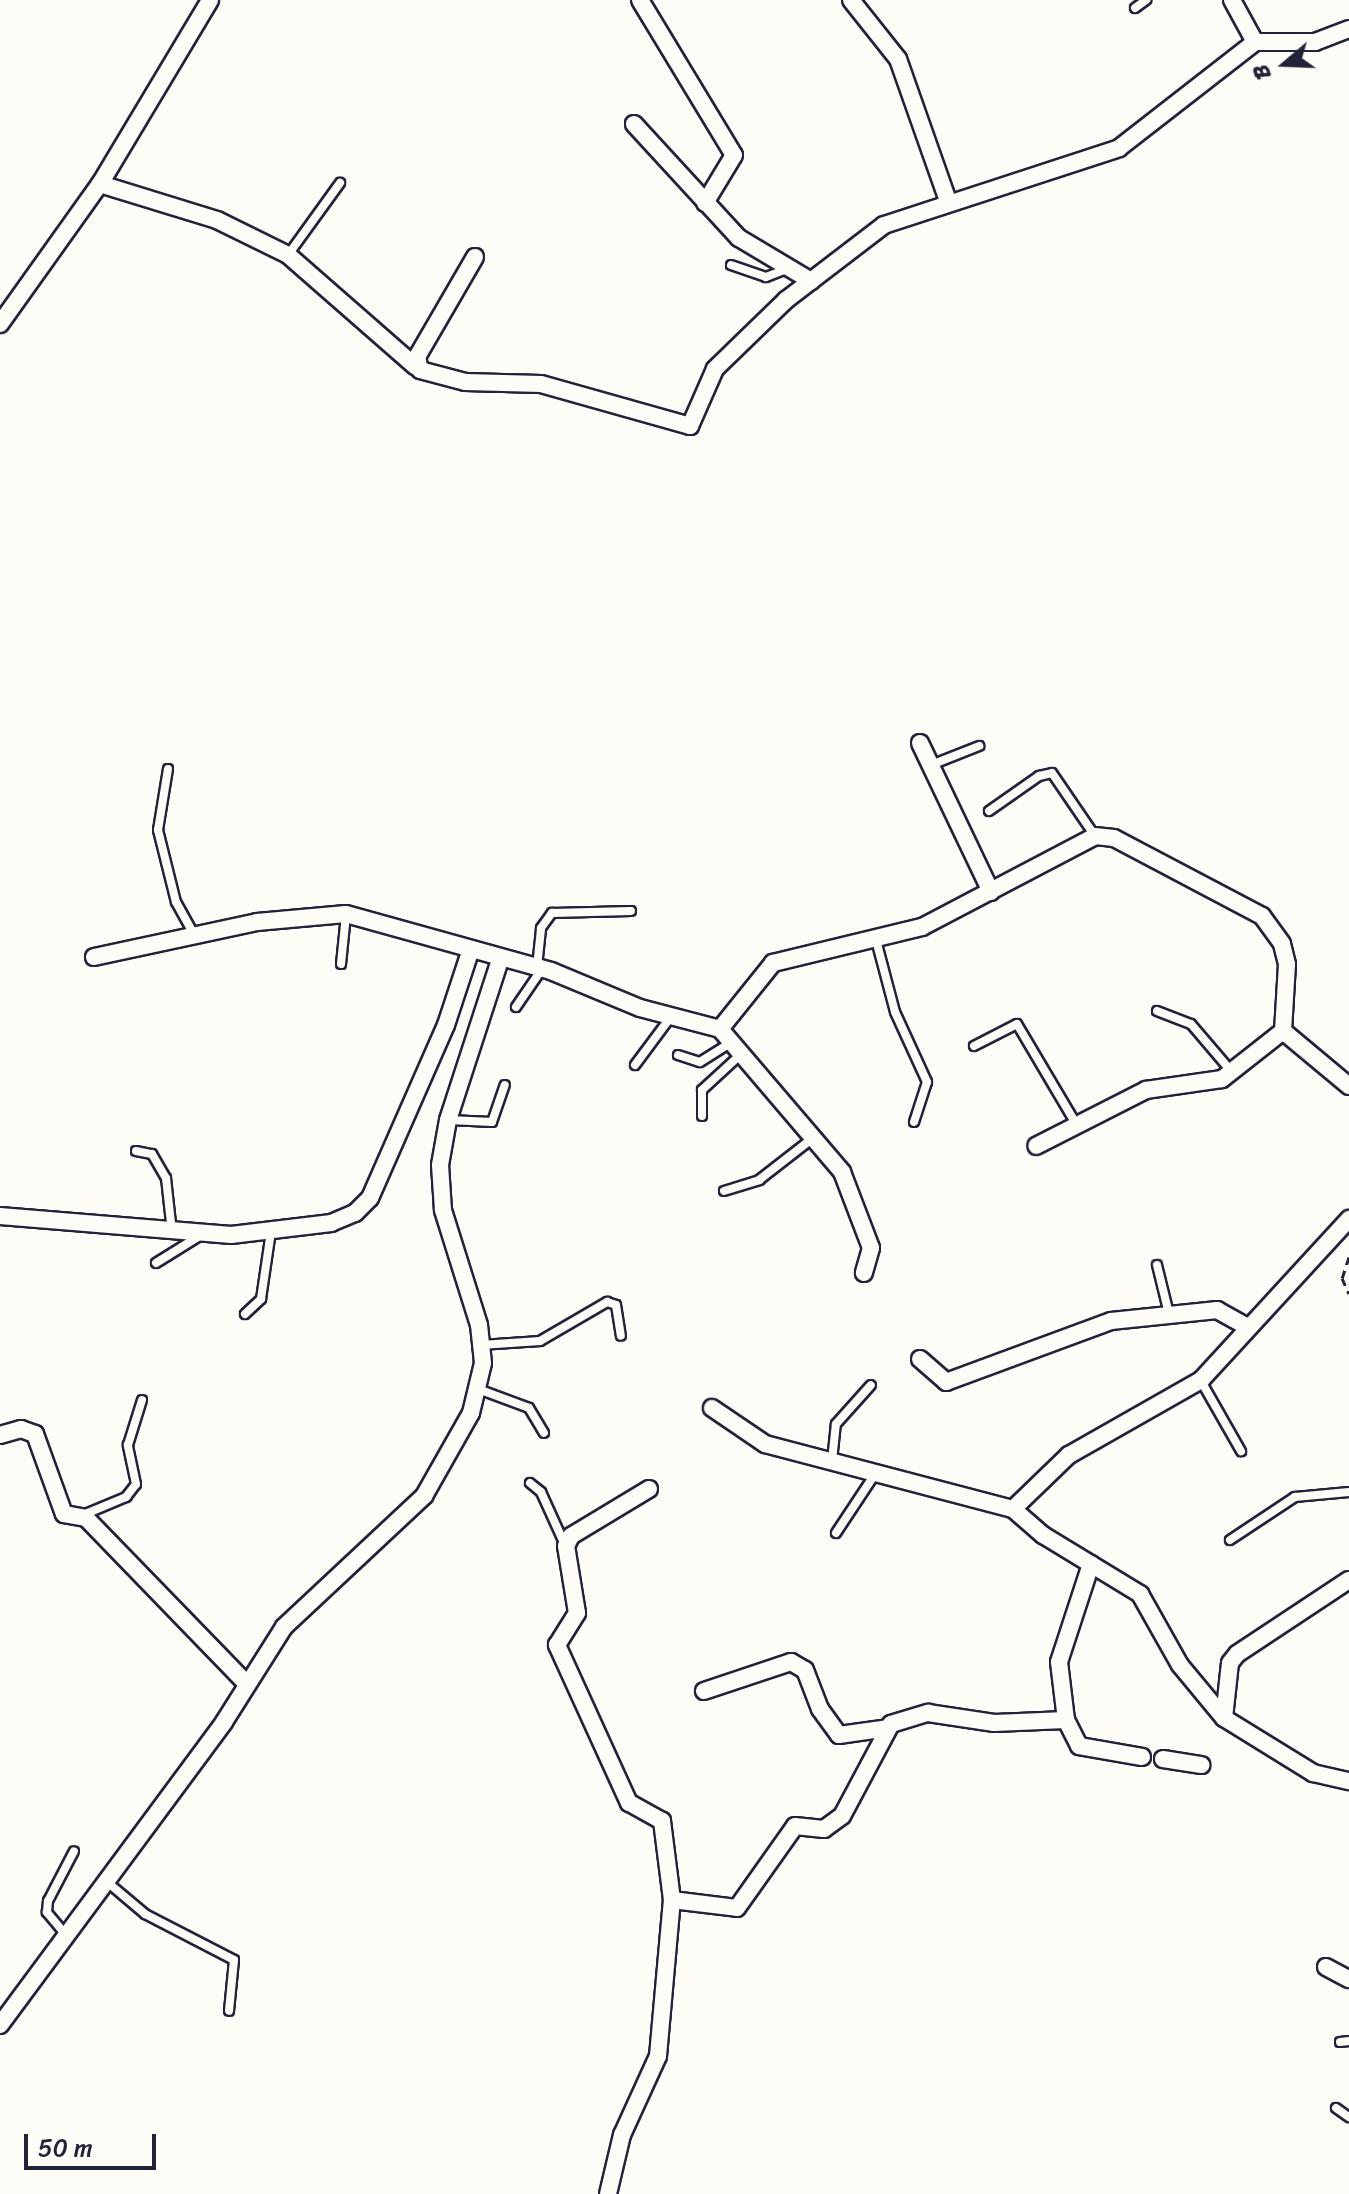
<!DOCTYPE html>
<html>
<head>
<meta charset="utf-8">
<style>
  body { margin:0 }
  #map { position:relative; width:1349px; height:2194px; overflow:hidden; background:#fdfcf7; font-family:Sriracha,sans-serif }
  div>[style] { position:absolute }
  .path>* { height:3px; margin-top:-1.5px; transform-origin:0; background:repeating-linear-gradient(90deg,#22223b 0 8px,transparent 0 14px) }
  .roads { filter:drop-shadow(2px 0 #22223b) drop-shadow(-2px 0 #22223b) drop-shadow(0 2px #22223b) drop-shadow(0 -2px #22223b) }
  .service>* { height:8px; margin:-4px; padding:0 4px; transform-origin:4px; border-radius:4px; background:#fdfcf7 }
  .minor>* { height:16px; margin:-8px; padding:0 8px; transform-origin:8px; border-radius:8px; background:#fdfcf7 }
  span { translate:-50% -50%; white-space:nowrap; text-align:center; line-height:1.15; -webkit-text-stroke:8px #fdfcf7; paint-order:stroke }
  .north { position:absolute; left:1245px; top:24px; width:80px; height:80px; -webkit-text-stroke:6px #fdfcf7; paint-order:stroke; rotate:251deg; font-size:22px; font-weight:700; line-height:32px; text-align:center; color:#22223b }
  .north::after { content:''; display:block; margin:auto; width:28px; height:36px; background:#22223b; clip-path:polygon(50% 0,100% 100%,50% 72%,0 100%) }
  .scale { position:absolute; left:24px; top:2134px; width:132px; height:36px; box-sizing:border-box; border:4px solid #22223b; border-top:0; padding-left:10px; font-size:24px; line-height:28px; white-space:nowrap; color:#22223b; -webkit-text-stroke:6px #fdfcf7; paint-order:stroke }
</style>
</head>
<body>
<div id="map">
  <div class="path">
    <div style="left:1349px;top:1257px;width:22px;rotate:108deg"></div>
    <div style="left:1342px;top:1278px;width:17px;rotate:66deg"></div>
  </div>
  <div class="roads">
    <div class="service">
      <div style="left:1135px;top:8px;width:14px;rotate:-36deg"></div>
      <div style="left:288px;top:255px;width:89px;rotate:-54.2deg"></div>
      <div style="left:731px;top:265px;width:37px;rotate:19deg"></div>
      <div style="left:766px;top:277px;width:22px;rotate:-21deg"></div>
      <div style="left:931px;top:765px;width:52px;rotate:-21.6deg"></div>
      <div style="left:168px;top:769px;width:62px;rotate:99.3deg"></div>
      <div style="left:158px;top:830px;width:74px;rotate:76deg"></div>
      <div style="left:176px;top:902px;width:38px;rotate:61deg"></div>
      <div style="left:989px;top:811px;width:61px;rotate:-35deg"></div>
      <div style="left:1039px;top:776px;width:13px;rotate:-13deg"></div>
      <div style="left:1052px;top:773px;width:76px;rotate:55.7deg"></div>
      <div style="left:876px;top:940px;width:74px;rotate:75.2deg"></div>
      <div style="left:895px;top:1012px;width:77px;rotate:65.4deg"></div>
      <div style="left:927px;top:1082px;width:42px;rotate:108deg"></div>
      <div style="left:341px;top:964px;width:49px;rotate:-84.2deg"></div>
      <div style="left:537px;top:967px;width:39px;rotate:-84deg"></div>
      <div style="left:541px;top:928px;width:19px;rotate:-54deg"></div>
      <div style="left:552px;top:913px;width:79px;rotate:-1.5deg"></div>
      <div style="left:516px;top:1007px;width:46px;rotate:-55.6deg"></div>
      <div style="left:1157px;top:1011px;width:36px;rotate:21deg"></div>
      <div style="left:1191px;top:1024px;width:62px;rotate:49.6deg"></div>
      <div style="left:974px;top:1046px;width:48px;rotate:-27.1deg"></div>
      <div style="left:1017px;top:1024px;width:114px;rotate:59.4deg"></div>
      <div style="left:678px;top:1055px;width:23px;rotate:18deg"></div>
      <div style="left:700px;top:1062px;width:34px;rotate:-32deg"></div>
      <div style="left:635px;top:1065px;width:59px;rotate:-53.3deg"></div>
      <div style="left:702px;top:1116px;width:26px;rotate:-90deg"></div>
      <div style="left:702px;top:1090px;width:50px;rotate:-42.6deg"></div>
      <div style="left:449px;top:1120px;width:43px;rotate:2.7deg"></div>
      <div style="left:492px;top:1122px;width:39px;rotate:-71deg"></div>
      <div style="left:136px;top:1151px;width:16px;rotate:11deg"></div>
      <div style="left:152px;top:1154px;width:28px;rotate:60deg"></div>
      <div style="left:166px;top:1178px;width:54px;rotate:83.7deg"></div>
      <div style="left:724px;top:1191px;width:37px;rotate:-17deg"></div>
      <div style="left:759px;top:1180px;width:68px;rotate:-37.9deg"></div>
      <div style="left:156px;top:1263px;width:53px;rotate:-31.9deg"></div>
      <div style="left:1157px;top:1265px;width:50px;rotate:76.2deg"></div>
      <div style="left:245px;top:1314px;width:22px;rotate:-43deg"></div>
      <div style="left:261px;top:1299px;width:69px;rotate:-81.6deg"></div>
      <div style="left:481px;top:1345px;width:59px;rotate:-3.9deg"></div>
      <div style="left:540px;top:1341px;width:78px;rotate:-30.2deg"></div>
      <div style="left:607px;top:1302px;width:9px;rotate:18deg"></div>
      <div style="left:616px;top:1305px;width:31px;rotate:81deg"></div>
      <div style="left:1201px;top:1381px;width:81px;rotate:60.3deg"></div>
      <div style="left:478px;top:1389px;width:54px;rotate:20.4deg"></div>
      <div style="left:529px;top:1408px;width:29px;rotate:59deg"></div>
      <div style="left:832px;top:1461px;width:37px;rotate:-84deg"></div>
      <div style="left:836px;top:1424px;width:52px;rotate:-48.1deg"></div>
      <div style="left:530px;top:1483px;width:14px;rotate:39deg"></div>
      <div style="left:541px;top:1492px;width:58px;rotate:65.6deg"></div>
      <div style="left:83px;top:1515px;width:47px;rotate:-22.7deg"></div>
      <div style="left:126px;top:1497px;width:16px;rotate:-52deg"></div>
      <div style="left:136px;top:1484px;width:40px;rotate:-102deg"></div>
      <div style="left:128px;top:1445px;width:47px;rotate:-72.7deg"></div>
      <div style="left:836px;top:1533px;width:74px;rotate:-56.5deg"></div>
      <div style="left:1230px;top:1540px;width:78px;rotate:-33.5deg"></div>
      <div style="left:1295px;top:1497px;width:54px;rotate:-5.3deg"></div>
      <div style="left:106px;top:1881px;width:51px;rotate:40.2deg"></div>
      <div style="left:145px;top:1914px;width:100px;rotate:27.3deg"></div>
      <div style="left:234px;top:1960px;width:51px;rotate:95.6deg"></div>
      <div style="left:66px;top:1935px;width:30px;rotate:-130deg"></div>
      <div style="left:47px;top:1912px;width:11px;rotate:-85deg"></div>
      <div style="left:48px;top:1901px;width:56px;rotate:-62.5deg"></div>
      <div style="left:1340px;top:2042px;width:9px;rotate:-6deg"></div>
      <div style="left:1336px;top:2108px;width:16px;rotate:35deg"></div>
    </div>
    <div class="minor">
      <div style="left:640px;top:0;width:181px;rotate:58.8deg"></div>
      <div style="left:734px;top:155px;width:56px;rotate:121.1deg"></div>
      <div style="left:851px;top:0;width:75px;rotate:51.5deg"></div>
      <div style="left:898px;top:59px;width:151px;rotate:70.6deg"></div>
      <div style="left:1232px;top:0;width:48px;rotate:61.3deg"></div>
      <div style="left:634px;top:124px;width:155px;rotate:47.4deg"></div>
      <div style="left:739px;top:238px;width:84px;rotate:30.8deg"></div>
      <div style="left:100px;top:184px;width:122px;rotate:17.1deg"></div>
      <div style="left:217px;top:220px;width:79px;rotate:26.2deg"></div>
      <div style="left:288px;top:255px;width:169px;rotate:41.2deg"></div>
      <div style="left:475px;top:257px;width:116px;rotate:120.1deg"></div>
      <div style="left:417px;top:357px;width:13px;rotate:77deg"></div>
      <div style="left:420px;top:370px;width:47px;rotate:14.9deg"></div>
      <div style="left:465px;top:382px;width:76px;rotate:1.5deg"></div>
      <div style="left:541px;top:384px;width:155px;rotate:15.7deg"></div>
      <div style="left:690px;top:426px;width:62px;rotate:-66.3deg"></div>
      <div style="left:715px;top:369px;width:99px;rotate:-44.2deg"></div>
      <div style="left:786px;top:300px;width:123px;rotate:-37.4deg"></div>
      <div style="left:884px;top:225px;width:247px;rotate:-18.1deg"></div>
      <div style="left:1119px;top:148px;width:172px;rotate:-37.9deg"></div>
      <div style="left:1255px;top:42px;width:60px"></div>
      <div style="left:1315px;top:42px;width:36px;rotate:-21deg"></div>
      <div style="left:0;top:324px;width:172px;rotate:-54.5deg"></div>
      <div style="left:100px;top:184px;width:214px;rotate:-59.1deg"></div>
      <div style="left:920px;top:743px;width:165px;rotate:64.5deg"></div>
      <div style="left:94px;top:957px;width:167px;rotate:-12.1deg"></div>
      <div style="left:257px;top:922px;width:89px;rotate:-5.1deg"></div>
      <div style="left:346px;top:914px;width:213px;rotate:15.5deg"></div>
      <div style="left:551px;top:971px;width:96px;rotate:22.6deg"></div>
      <div style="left:640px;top:1008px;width:83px;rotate:14.7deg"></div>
      <div style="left:720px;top:1029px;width:85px;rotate:-51.2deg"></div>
      <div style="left:773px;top:963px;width:153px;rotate:-13.6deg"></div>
      <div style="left:922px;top:927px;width:195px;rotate:-27.7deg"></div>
      <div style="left:1095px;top:836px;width:19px;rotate:6deg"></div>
      <div style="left:1114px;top:838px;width:167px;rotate:27.8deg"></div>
      <div style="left:1262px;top:916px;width:34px;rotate:54deg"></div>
      <div style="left:1282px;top:944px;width:21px;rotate:76deg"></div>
      <div style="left:1287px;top:964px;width:67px;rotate:93.4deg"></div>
      <div style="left:1283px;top:1031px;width:78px;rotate:141.8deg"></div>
      <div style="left:1222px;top:1079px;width:77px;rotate:171.8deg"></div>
      <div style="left:1146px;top:1090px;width:123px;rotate:153deg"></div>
      <div style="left:720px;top:1029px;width:188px;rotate:49.5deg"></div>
      <div style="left:842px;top:1172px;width:81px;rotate:69.1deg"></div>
      <div style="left:871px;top:1248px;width:26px;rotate:106deg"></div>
      <div style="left:1283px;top:1031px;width:86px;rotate:39.8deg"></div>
      <div style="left:0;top:1216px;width:232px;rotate:4.7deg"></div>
      <div style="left:231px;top:1235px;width:101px;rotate:-6.8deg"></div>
      <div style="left:331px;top:1223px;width:26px;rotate:-23deg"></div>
      <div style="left:355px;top:1213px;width:21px;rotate:-45deg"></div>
      <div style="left:370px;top:1198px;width:189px;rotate:-66.3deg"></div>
      <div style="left:446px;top:1025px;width:80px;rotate:-71.8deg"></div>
      <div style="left:920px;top:1359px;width:35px;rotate:41deg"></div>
      <div style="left:946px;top:1382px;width:176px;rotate:-20.3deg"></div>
      <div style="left:1111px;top:1321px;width:107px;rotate:-5.9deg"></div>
      <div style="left:1217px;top:1310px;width:35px;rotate:29deg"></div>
      <div style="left:712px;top:1408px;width:64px;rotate:34.2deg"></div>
      <div style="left:765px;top:1444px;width:256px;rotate:14.7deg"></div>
      <div style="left:1013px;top:1509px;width:40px;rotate:41deg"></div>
      <div style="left:1043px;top:1535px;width:114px;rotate:31.3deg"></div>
      <div style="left:1140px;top:1594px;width:81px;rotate:60.6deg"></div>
      <div style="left:1180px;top:1665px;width:69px;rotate:50.3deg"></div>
      <div style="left:1224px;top:1718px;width:105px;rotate:31.7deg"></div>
      <div style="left:1313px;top:1773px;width:37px;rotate:13deg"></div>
      <div style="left:0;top:1435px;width:22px;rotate:-16deg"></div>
      <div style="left:21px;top:1429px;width:15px;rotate:20deg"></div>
      <div style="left:35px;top:1434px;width:85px;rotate:70.1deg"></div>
      <div style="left:64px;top:1514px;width:22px;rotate:10deg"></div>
      <div style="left:86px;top:1518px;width:230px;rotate:45.9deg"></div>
      <div style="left:1013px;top:1509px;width:78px;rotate:-44deg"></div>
      <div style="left:1069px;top:1455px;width:152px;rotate:-29.6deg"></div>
      <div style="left:1201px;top:1380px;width:219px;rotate:-47.4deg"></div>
      <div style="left:1091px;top:1564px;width:103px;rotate:108.1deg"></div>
      <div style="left:1059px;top:1662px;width:58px;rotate:83.1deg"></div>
      <div style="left:1066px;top:1720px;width:29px;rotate:63deg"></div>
      <div style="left:1079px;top:1746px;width:64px;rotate:9.9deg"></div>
      <div style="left:704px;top:1691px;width:92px;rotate:-18.4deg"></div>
      <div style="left:791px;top:1662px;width:16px;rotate:30deg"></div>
      <div style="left:805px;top:1670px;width:42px;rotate:69deg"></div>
      <div style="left:820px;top:1709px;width:32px;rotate:54deg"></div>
      <div style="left:839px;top:1735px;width:49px;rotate:-8.1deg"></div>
      <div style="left:1224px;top:1718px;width:55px;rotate:-83.8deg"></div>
      <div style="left:1230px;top:1663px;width:11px;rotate:-52deg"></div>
      <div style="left:1237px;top:1654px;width:134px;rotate:-33.5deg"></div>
      <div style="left:1163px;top:1759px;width:39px;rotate:9deg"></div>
      <div style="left:672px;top:1900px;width:65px;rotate:7deg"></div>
      <div style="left:737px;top:1908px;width:100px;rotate:-54.7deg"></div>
      <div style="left:795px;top:1826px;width:29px;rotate:6deg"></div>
      <div style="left:824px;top:1829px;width:22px;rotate:-36deg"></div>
      <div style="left:842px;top:1816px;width:104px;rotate:-62deg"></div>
      <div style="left:891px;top:1724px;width:39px;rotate:-17deg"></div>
      <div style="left:928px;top:1713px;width:67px;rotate:8.6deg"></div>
      <div style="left:994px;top:1723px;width:72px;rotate:-2.4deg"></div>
      <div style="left:1326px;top:1967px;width:26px;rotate:28deg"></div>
      <div style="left:0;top:2025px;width:377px;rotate:-53.5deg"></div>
      <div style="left:224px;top:1722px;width:112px;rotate:-57.7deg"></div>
      <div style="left:284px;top:1627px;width:192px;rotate:-43.1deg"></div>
      <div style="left:424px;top:1496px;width:95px;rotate:-60.5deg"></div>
      <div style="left:471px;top:1413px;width:51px;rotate:-76.5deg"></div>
      <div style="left:483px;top:1363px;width:38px;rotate:-96deg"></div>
      <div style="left:479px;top:1325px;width:121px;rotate:-107.4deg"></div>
      <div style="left:443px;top:1210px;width:45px;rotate:-93.8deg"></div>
      <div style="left:440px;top:1165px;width:46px;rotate:-79.9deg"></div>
      <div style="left:448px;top:1120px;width:168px;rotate:-72deg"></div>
      <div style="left:608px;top:2194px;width:61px;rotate:-76.7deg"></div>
      <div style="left:622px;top:2135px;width:87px;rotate:-65.5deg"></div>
      <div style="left:658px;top:2056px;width:157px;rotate:-84.9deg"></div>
      <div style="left:672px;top:1900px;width:80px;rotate:-97.2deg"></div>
      <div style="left:662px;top:1821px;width:38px;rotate:-151deg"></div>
      <div style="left:629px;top:1803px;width:174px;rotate:-114.5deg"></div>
      <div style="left:557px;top:1645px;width:38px;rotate:-58deg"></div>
      <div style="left:577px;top:1613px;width:68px;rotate:-99.3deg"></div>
      <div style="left:566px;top:1546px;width:11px;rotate:-63deg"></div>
      <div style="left:571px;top:1536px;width:91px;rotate:-31.1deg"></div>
    </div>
  </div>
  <div class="north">B</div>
  <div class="scale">50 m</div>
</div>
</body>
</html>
